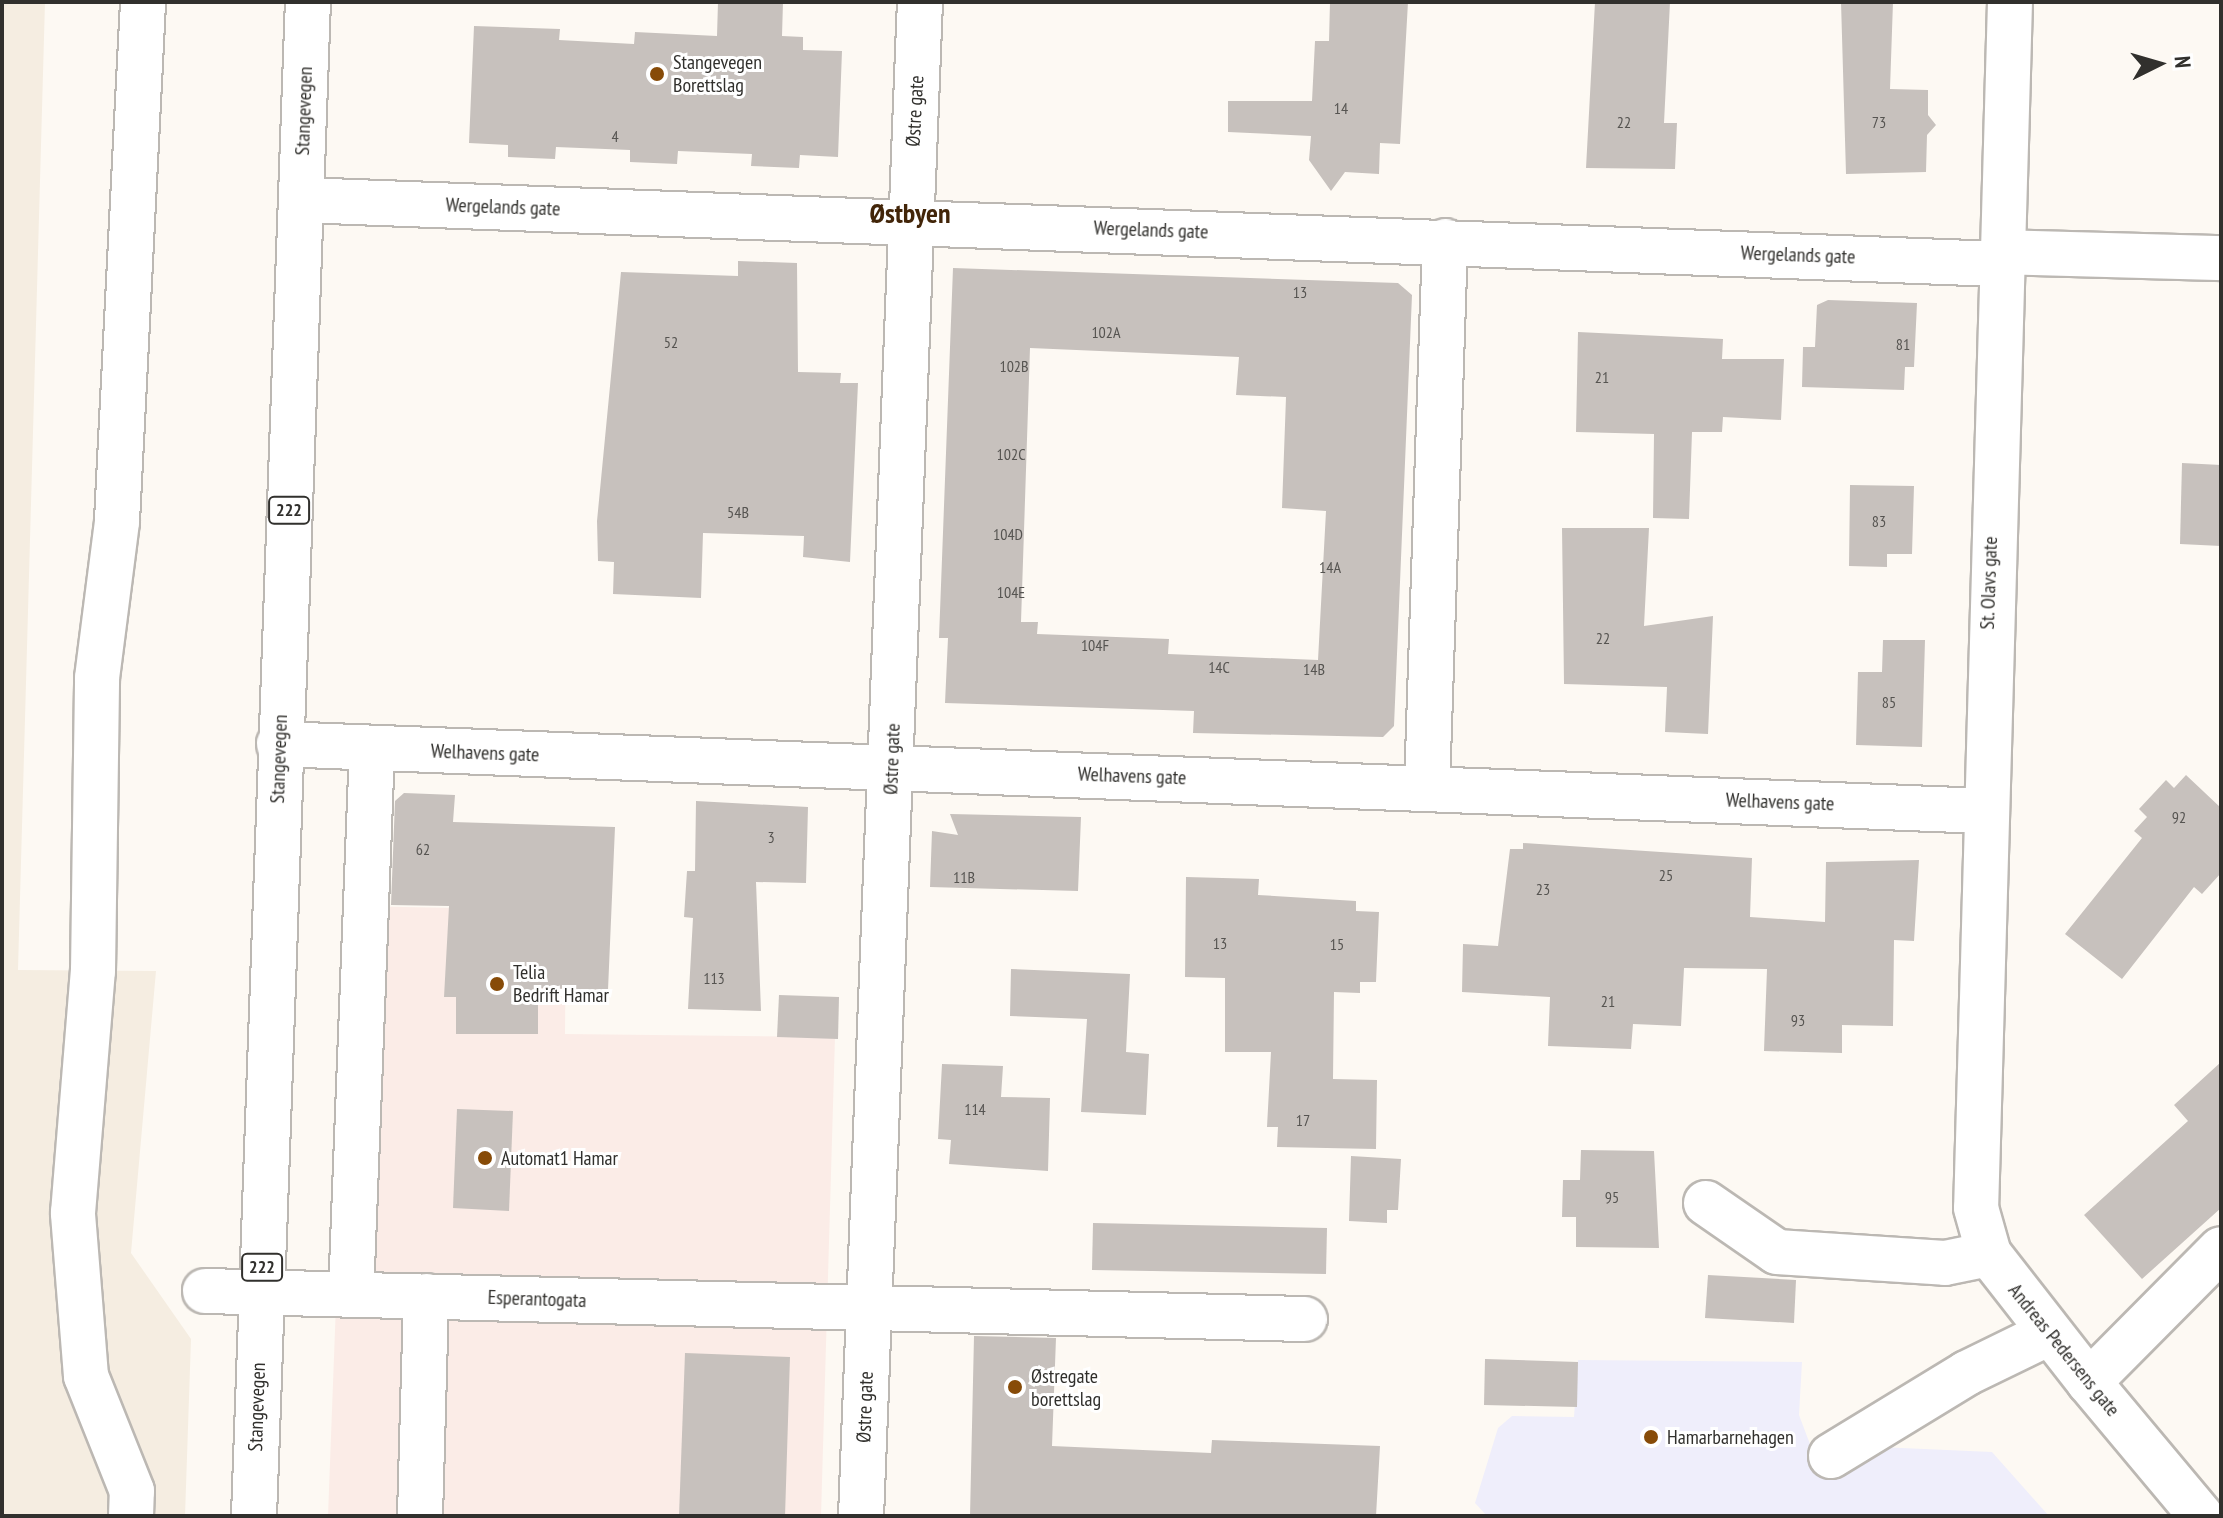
<!DOCTYPE html>
<html>
<head>
<meta charset="utf-8">
<style>
  body { margin:0 }
  #map { position:relative; width:2223px; height:1518px; overflow:hidden; background:#fdf9f3; font-family:"PT Sans Narrow",sans-serif }
  div>[style] { position:absolute }
  .commercial>* { inset:0; background:#fbece7 }
  .built>* { inset:0; background:#f5ede1 }
  .education>* { inset:0; background:#efeefb }
  .building>* { inset:0; background:#c7c1bd }
  .roads { filter:drop-shadow(2px 0 #bcb8b3) drop-shadow(-2px 0 #bcb8b3) drop-shadow(0 2px #bcb8b3) drop-shadow(0 -2px #bcb8b3) }
  .minor>* { height:44px; margin:-22px; padding:0 22px; transform-origin:22px; border-radius:22px; background:#fff }
  .major>* { height:44px; margin:-22px; padding:0 22px; transform-origin:22px; border-radius:22px; background:#fff }
  .dots>* { width:22px; height:22px; translate:-50% -50%; box-sizing:border-box; border:4px solid #fff; border-radius:50% }
  span { translate:-50% -50%; white-space:nowrap; text-align:center; line-height:1.15; -webkit-text-stroke:6px #fff; paint-order:stroke }
  .number-label { font-size:16px; color:#565451 }
  .number-label span { -webkit-text-stroke-width:0 }
  .shield-label span { padding:2px 6px; background:#fff; border:2px solid; border-radius:6px; -webkit-text-stroke-width:0 }
  .shield-label { font-size:18px; color:#31302d; font-weight:700 }
  .poi-label { font-size:20px; color:#31302d }
  .left { translate:0 -50%; text-align:left }
  .street-label { font-size:20px; color:#31302d }
  .district-label { font-size:28px; color:#422509; font-weight:700 }
  .frame { position:absolute; inset:0; border:4px solid #31302d; pointer-events:none }
  .north { position:absolute; left:2119px; top:24px; width:80px; height:80px; -webkit-text-stroke:6px #fff; paint-order:stroke; rotate:85deg; font-size:22px; font-weight:700; line-height:32px; text-align:center; color:#31302d }
  .north::after { content:''; display:block; margin:auto; width:28px; height:36px; background:#31302d; clip-path:polygon(50% 0,100% 100%,50% 72%,0 100%) }
</style>
</head>
<body>
<div id="map">
  <div class="commercial">
    <div style="clip-path:polygon(351px 906px,566px 910px,565px 1034px,835px 1037px,821px 1516px,328px 1516px)"></div>
  </div>
  <div class="built">
    <div style="clip-path:polygon(2px 2px,45px 2px,18px 970px,156px 971px,131px 1253px,191px 1339px,185px 1516px,2px 1516px)"></div>
  </div>
  <div class="education">
    <div style="clip-path:polygon(1578px 1360px,1802px 1362px,1799px 1415px,1822px 1476px,1879px 1447px,1992px 1452px,2049px 1516px,1487px 1516px,1475px 1503px,1498px 1428px,1512px 1416px,1574px 1417px)"></div>
  </div>
  <div class="building">
    <div style="clip-path:polygon(718px 2px,783px 2px,782px 36px,803px 37px,803px 50px,842px 51px,838px 157px,800px 155px,799px 168px,751px 166px,752px 154px,678px 151px,677px 164px,630px 162px,630px 150px,556px 147px,555px 159px,508px 157px,508px 145px,469px 143px,474px 26px,560px 29px,559px 40px,634px 44px,635px 32px,717px 36px)"></div>
    <div style="clip-path:polygon(1330px 2px,1408px 2px,1400px 144px,1380px 143px,1379px 174px,1345px 172px,1331px 191px,1309px 160px,1311px 136px,1228px 132px,1228px 101px,1312px 101px,1315px 41px,1329px 41px)"></div>
    <div style="clip-path:polygon(1595px 2px,1670px 2px,1664px 123px,1677px 123px,1675px 169px,1586px 168px)"></div>
    <div style="clip-path:polygon(1841px 2px,1893px 2px,1890px 89px,1928px 90px,1928px 115px,1936px 125px,1927px 135px,1926px 172px,1846px 174px)"></div>
    <div style="clip-path:polygon(738px 261px,797px 263px,798px 372px,841px 373px,840px 383px,858px 383px,850px 562px,803px 557px,804px 536px,703px 533px,701px 598px,613px 594px,614px 562px,598px 561px,597px 521px,621px 272px,738px 276px)"></div>
    <div style="clip-path:polygon(evenodd,953px 268px,1398px 283px,1412px 295px,1394px 726px,1383px 737px,1193px 733px,1194px 711px,945px 703px,948px 638px,939px 638px,953px 268px,1030px 348px,1239px 357px,1236px 395px,1286px 397px,1282px 508px,1326px 511px,1318px 660px,1168px 654px,1169px 639px,1037px 634px,1038px 622px,1021px 622px,1030px 348px)"></div>
    <div style="clip-path:polygon(1828px 300px,1917px 303px,1914px 367px,1905px 367px,1904px 390px,1802px 387px,1803px 347px,1815px 347px,1817px 305px)"></div>
    <div style="clip-path:polygon(1578px 332px,1723px 339px,1722px 359px,1784px 359px,1781px 420px,1723px 417px,1722px 432px,1692px 432px,1689px 519px,1653px 518px,1654px 434px,1576px 432px)"></div>
    <div style="clip-path:polygon(2182px 463px,2221px 465px,2221px 546px,2180px 544px)"></div>
    <div style="clip-path:polygon(1850px 485px,1914px 486px,1912px 554px,1887px 554px,1887px 567px,1849px 566px)"></div>
    <div style="clip-path:polygon(1562px 528px,1649px 528px,1644px 626px,1713px 616px,1708px 734px,1665px 732px,1667px 687px,1564px 684px)"></div>
    <div style="clip-path:polygon(1883px 640px,1925px 640px,1922px 747px,1856px 745px,1858px 672px,1882px 672px)"></div>
    <div style="clip-path:polygon(2186px 775px,2221px 808px,2221px 873px,2202px 894px,2194px 887px,2122px 979px,2065px 934px,2142px 838px,2134px 831px,2147px 817px,2139px 809px,2166px 780px,2174px 788px)"></div>
    <div style="clip-path:polygon(404px 793px,455px 795px,453px 822px,615px 827px,608px 990px,538px 988px,538px 1034px,456px 1034px,456px 997px,444px 997px,449px 906px,391px 905px,395px 801px)"></div>
    <div style="clip-path:polygon(696px 801px,808px 807px,806px 883px,756px 882px,761px 1011px,688px 1009px,693px 918px,684px 917px,687px 871px,695px 871px)"></div>
    <div style="clip-path:polygon(950px 814px,1081px 817px,1078px 891px,930px 887px,932px 831px,958px 835px)"></div>
    <div style="clip-path:polygon(1523px 843px,1752px 858px,1750px 917px,1825px 922px,1826px 862px,1919px 860px,1914px 941px,1894px 940px,1893px 1026px,1842px 1025px,1842px 1053px,1764px 1051px,1767px 969px,1684px 968px,1681px 1026px,1633px 1024px,1631px 1049px,1548px 1046px,1550px 997px,1462px 992px,1463px 944px,1498px 946px,1510px 849px,1523px 849px)"></div>
    <div style="clip-path:polygon(1186px 877px,1259px 879px,1258px 895px,1356px 901px,1356px 911px,1379px 912px,1376px 982px,1360px 982px,1360px 993px,1334px 992px,1333px 1079px,1377px 1080px,1376px 1149px,1277px 1147px,1278px 1127px,1267px 1127px,1271px 1052px,1225px 1052px,1225px 978px,1185px 977px)"></div>
    <div style="clip-path:polygon(1011px 969px,1130px 974px,1126px 1052px,1149px 1054px,1146px 1115px,1081px 1112px,1087px 1019px,1010px 1016px)"></div>
    <div style="clip-path:polygon(779px 995px,839px 997px,838px 1039px,777px 1037px)"></div>
    <div style="clip-path:polygon(2221px 1062px,2221px 1208px,2142px 1279px,2084px 1215px,2188px 1121px,2174px 1105px)"></div>
    <div style="clip-path:polygon(942px 1064px,1003px 1066px,1001px 1097px,1050px 1098px,1048px 1171px,949px 1164px,951px 1140px,938px 1139px)"></div>
    <div style="clip-path:polygon(457px 1109px,513px 1111px,509px 1211px,453px 1208px)"></div>
    <div style="clip-path:polygon(1581px 1150px,1654px 1151px,1659px 1248px,1576px 1247px,1576px 1217px,1562px 1217px,1563px 1180px,1580px 1180px)"></div>
    <div style="clip-path:polygon(1351px 1156px,1401px 1159px,1398px 1210px,1387px 1210px,1387px 1223px,1349px 1221px)"></div>
    <div style="clip-path:polygon(1093px 1223px,1327px 1228px,1326px 1274px,1092px 1270px)"></div>
    <div style="clip-path:polygon(1708px 1275px,1796px 1280px,1794px 1323px,1705px 1318px)"></div>
    <div style="clip-path:polygon(974px 1336px,1056px 1338px,1052px 1446px,1211px 1453px,1212px 1440px,1380px 1446px,1376px 1516px,970px 1516px)"></div>
    <div style="clip-path:polygon(685px 1353px,790px 1357px,785px 1516px,679px 1516px)"></div>
    <div style="clip-path:polygon(1485px 1359px,1578px 1362px,1577px 1407px,1484px 1405px)"></div>
  </div>
  <div class="roads">
    <div class="minor">
      <div style="left:301px;top:200px;width:1700px;rotate:2.16deg"></div>
      <div style="left:2001px;top:252px;width:220px;rotate:1.6deg"></div>
      <div style="left:279px;top:744px;width:1707px;rotate:2.25deg"></div>
      <div style="left:1427px;top:787px;width:546px;rotate:-88.11deg"></div>
      <div style="left:1706px;top:1203px;width:86px;rotate:34.6deg"></div>
      <div style="left:1777px;top:1252px;width:168px;rotate:3.7deg"></div>
      <div style="left:1945px;top:1263px;width:45px;rotate:-11.6deg"></div>
      <div style="left:205px;top:1291px;width:1100px;rotate:1.46deg"></div>
      <div style="left:351px;top:1295px;width:546px;rotate:-87.8deg"></div>
      <div style="left:1831px;top:1456px;width:159px;rotate:-31.4deg"></div>
      <div style="left:1967px;top:1373px;width:91px;rotate:-26deg"></div>
      <div style="left:131px;top:1516px;width:25px;rotate:-88deg"></div>
      <div style="left:132px;top:1491px;width:124px;rotate:-111.8deg"></div>
      <div style="left:86px;top:1376px;width:164px;rotate:-94.6deg"></div>
      <div style="left:73px;top:1213px;width:243px;rotate:-85.3deg"></div>
      <div style="left:93px;top:971px;width:293px;rotate:-89.2deg"></div>
      <div style="left:97px;top:678px;width:158px;rotate:-82.7deg"></div>
      <div style="left:117px;top:521px;width:520px;rotate:-87.13deg"></div>
      <div style="left:420px;top:1516px;width:220px;rotate:-88.4deg"></div>
      <div style="left:861px;top:1516px;width:1515px;rotate:-87.77deg"></div>
      <div style="left:2201px;top:1516px;width:175px;rotate:-129.9deg"></div>
      <div style="left:2089px;top:1382px;width:187px;rotate:-45.2deg"></div>
    </div>
    <div class="major">
      <div style="left:2010px;top:2px;width:1206px;rotate:91.61deg"></div>
      <div style="left:1976px;top:1208px;width:48px;rotate:74.2deg"></div>
      <div style="left:1989px;top:1254px;width:162px;rotate:52deg"></div>
      <div style="left:254px;top:1516px;width:1515px;rotate:-87.96deg"></div>
    </div>
  </div>
  <div class="dots">
    <div style="left:657px;top:74px;background:#874b08"></div>
    <div style="left:497px;top:984px;background:#874b08"></div>
    <div style="left:485px;top:1158px;background:#874b08"></div>
    <div style="left:1015px;top:1387px;background:#874b08"></div>
    <div style="left:1651px;top:1437px;background:#874b08"></div>
  </div>
  <div class="number-label">
    <span style="left:1341px;top:108px">14</span>
    <span style="left:1624px;top:122px">22</span>
    <span style="left:1879px;top:122px">73</span>
    <span style="left:615px;top:136px">4</span>
    <span style="left:1300px;top:292px">13</span>
    <span style="left:1106px;top:332px">102A</span>
    <span style="left:671px;top:342px">52</span>
    <span style="left:1903px;top:344px">81</span>
    <span style="left:1014px;top:366px">102B</span>
    <span style="left:1602px;top:377px">21</span>
    <span style="left:1011px;top:454px">102C</span>
    <span style="left:738px;top:512px">54B</span>
    <span style="left:1879px;top:521px">83</span>
    <span style="left:1008px;top:534px">104D</span>
    <span style="left:1330px;top:567px">14A</span>
    <span style="left:1011px;top:592px">104E</span>
    <span style="left:1603px;top:638px">22</span>
    <span style="left:1095px;top:645px">104F</span>
    <span style="left:1219px;top:667px">14C</span>
    <span style="left:1314px;top:669px">14B</span>
    <span style="left:1889px;top:702px">85</span>
    <span style="left:2179px;top:817px">92</span>
    <span style="left:771px;top:837px">3</span>
    <span style="left:423px;top:849px">62</span>
    <span style="left:1666px;top:875px">25</span>
    <span style="left:964px;top:877px">11B</span>
    <span style="left:1543px;top:889px">23</span>
    <span style="left:1220px;top:943px">13</span>
    <span style="left:1337px;top:944px">15</span>
    <span style="left:714px;top:978px">113</span>
    <span style="left:1608px;top:1001px">21</span>
    <span style="left:1798px;top:1020px">93</span>
    <span style="left:975px;top:1109px">114</span>
    <span style="left:1303px;top:1120px">17</span>
    <span style="left:1612px;top:1197px">95</span>
  </div>
  <div class="shield-label">
    <span style="left:289px;top:510px">222</span>
    <span style="left:262px;top:1267px">222</span>
  </div>
  <div class="poi-label">
    <span class="left" style="left:673px;top:74px">Stangevegen<br>Borettslag</span>
    <span class="left" style="left:513px;top:984px">Telia<br>Bedrift Hamar</span>
    <span class="left" style="left:501px;top:1158px">Automat1 Hamar</span>
    <span class="left" style="left:1031px;top:1388px">Østregate<br>borettslag</span>
    <span class="left" style="left:1667px;top:1437px">Hamarbarnehagen</span>
  </div>
  <div class="street-label">
    <span style="left:304px;top:111px;rotate:-88deg">Stangevegen</span>
    <span style="left:915px;top:111px;rotate:-87deg">Østre gate</span>
    <span style="left:503px;top:207px;rotate:2deg">Wergelands gate</span>
    <span style="left:1151px;top:230px;rotate:2deg">Wergelands gate</span>
    <span style="left:1798px;top:255px;rotate:2deg">Wergelands gate</span>
    <span style="left:1989px;top:583px;rotate:-88deg">St. Olavs gate</span>
    <span style="left:485px;top:753px;rotate:2deg">Welhavens gate</span>
    <span style="left:279px;top:759px;rotate:-88deg">Stangevegen</span>
    <span style="left:892px;top:759px;rotate:-88deg">Østre gate</span>
    <span style="left:1132px;top:776px;rotate:2deg">Welhavens gate</span>
    <span style="left:1780px;top:802px;rotate:2deg">Welhavens gate</span>
    <span style="left:537px;top:1299px;rotate:2deg">Esperantogata</span>
    <span style="left:2064px;top:1350px;rotate:51deg">Andreas Pedersens gate</span>
    <span style="left:257px;top:1407px;rotate:-88deg">Stangevegen</span>
    <span style="left:865px;top:1407px;rotate:-88deg">Østre gate</span>
  </div>
  <div class="district-label">
    <span style="left:910px;top:213px">Østbyen</span>
  </div>
  <div class="frame"></div>
  <div class="north">N</div>
</div>
</body>
</html>
